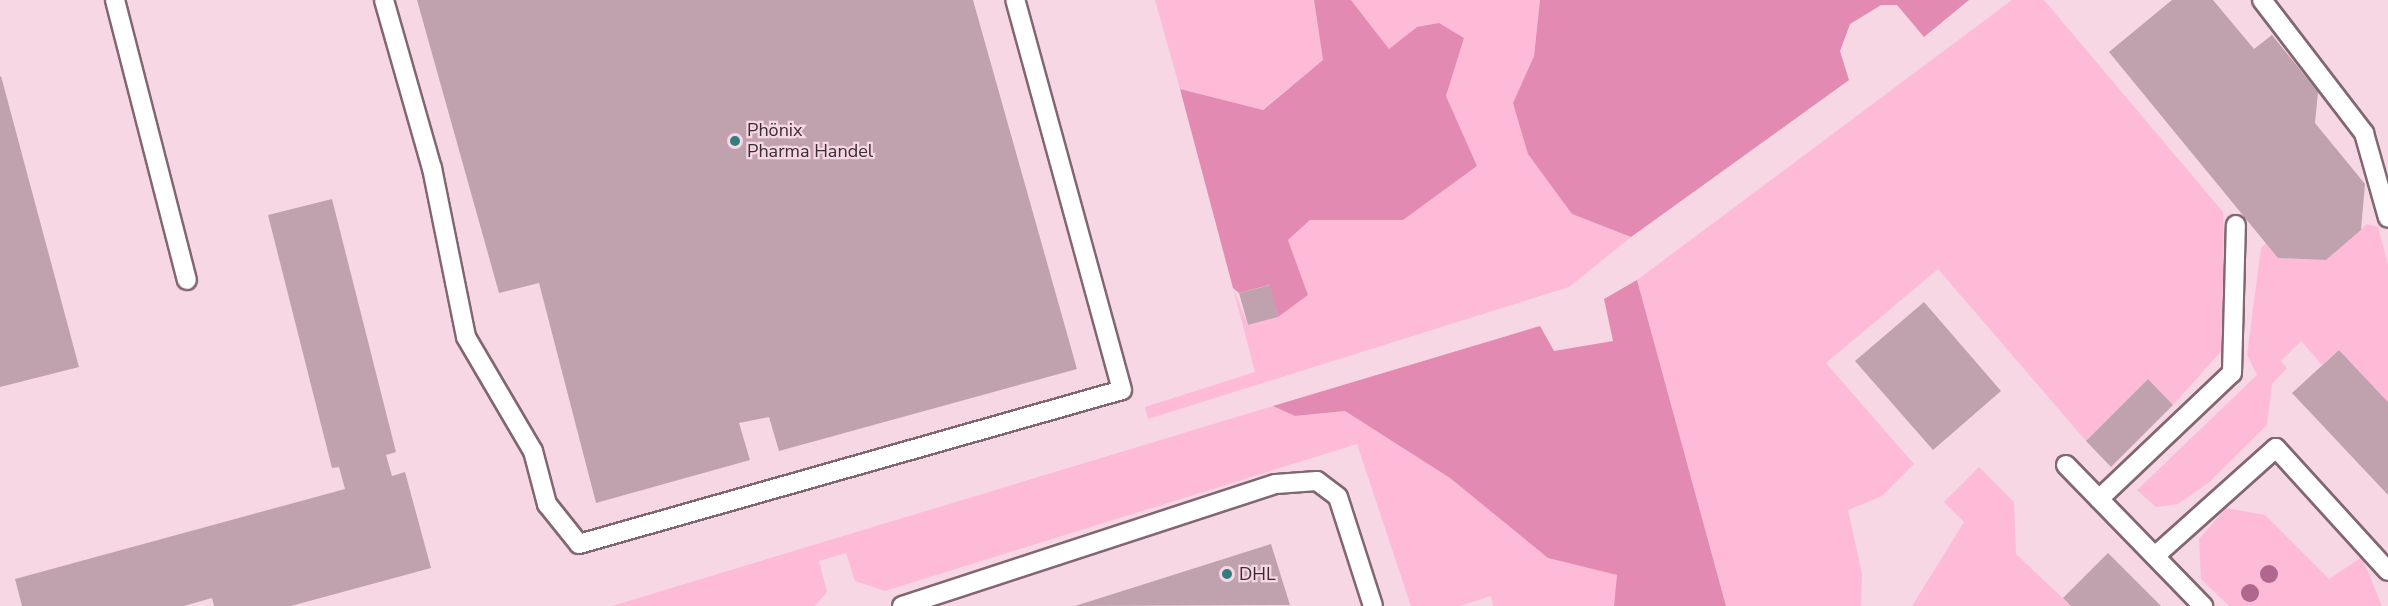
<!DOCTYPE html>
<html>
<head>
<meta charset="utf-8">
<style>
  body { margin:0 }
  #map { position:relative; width:2388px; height:606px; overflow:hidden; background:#f7d7e4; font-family:"Nunito Sans",sans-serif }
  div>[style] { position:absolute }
  .green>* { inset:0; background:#febbd8 }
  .forest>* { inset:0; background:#e28ab2 }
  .building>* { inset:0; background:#c0a2ae }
  .roads { filter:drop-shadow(2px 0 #826672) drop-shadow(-2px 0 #826672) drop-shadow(0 2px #826672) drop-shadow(0 -2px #826672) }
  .service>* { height:18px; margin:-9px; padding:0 9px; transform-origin:9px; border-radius:9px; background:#fff }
  .trees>* { width:18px; height:18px; margin:-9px; border-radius:50%; background:#af668f }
  .dots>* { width:16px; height:16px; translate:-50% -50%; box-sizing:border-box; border:3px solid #f7d7e4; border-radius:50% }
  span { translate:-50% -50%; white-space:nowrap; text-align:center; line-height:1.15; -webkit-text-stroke:4.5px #f7d7e4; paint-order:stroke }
  .poi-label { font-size:18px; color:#392d32 }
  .left { translate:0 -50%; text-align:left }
</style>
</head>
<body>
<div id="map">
  <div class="green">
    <div style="clip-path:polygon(1155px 0,1314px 0,1323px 60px,1262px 110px,1180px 89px)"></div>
    <div style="clip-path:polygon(1351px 0,1540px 0,1534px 56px,1515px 100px,1572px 214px,1631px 237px,1569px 287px,1148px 419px,1145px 407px,1255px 372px,1233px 288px,1248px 325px,1278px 317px,1308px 295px,1288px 240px,1310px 220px,1403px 220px,1477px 166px,1446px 96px,1464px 37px,1417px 27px,1389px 49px)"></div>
    <div style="clip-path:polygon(2012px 0,2044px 0,2223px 212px,2226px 346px,2173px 405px,2148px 379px,2086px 441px,1938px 269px,1826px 363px,1914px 464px,1882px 496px,1848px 510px,1862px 574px,1861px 606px,1726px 606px,1637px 280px)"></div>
    <div style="clip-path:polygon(2367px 224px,2378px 227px,2388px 265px,2388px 402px,2339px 350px,2322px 365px,2301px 341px,2281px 361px,2287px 368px,2272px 384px,2267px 425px,2207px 484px,2178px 504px,2156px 507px,2137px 490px,2257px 375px,2247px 355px,2261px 248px,2267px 242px,2278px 258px,2326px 260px)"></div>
    <div style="clip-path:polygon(1273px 406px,1295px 416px,1345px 411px,1450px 478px,1548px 558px,1618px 575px,1614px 606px,1493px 606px,1491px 596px,1460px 606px,1411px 606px,1357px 444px,885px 591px,855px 581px,846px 553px,819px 561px,827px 592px,815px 606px,612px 606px)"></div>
    <div style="clip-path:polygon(1979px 467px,2014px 502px,2016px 554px,2071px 606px,1912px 606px,1964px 522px,1944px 502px)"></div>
    <div style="clip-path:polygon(2226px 508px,2265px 515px,2329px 579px,2362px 557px,2382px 606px,2229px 606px,2201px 579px,2199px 539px)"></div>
  </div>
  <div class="forest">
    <div style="clip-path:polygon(1314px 0,1351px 0,1389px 49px,1417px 27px,1439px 23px,1464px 38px,1446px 96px,1477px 166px,1403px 220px,1310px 220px,1288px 240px,1308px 295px,1278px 317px,1269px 285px,1239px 293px,1233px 288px,1180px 89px,1263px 110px,1323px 60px)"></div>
    <div style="clip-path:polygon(1540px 0,1969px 0,1924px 37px,1897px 5px,1881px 5px,1850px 24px,1840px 51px,1849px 80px,1631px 237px,1572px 214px,1528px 154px,1513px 103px,1534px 56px)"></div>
    <div style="clip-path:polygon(1637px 280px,1726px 606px,1614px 606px,1617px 575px,1548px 558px,1450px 478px,1345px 411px,1295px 416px,1273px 406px,1540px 326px,1554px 351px,1613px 341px,1604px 299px)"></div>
  </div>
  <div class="building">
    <div style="clip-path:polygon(417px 0,973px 0,1077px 369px,779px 451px,769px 417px,739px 423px,750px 460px,596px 503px,539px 283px,499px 293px)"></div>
    <div style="clip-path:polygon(2172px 0,2213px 0,2254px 49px,2272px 35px,2318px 92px,2315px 123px,2365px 184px,2361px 230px,2326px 260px,2278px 258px,2109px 52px)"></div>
    <div style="clip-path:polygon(1px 76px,79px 367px,0 387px,0 77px)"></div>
    <div style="clip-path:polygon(332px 199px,396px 452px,386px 455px,392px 476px,405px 472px,431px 568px,291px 606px,214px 606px,212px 598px,184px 606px,22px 606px,15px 579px,345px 489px,339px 467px,332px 468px,268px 215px)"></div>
    <div style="clip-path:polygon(1270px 285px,1278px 317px,1248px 325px,1239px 293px)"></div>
    <div style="clip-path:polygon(1924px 302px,2001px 391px,1933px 450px,1855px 361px)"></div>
    <div style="clip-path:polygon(2339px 350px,2388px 402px,2388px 495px,2292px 393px)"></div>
    <div style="clip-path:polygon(2148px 379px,2173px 405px,2111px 467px,2086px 441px)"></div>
    <div style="clip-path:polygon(1271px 544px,1290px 605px,1075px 606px)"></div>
    <div style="clip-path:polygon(2108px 553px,2161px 606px,2071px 606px,2063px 598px)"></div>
  </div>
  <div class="roads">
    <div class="service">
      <div style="left:115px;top:0;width:289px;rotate:75.6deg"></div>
      <div style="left:384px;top:0;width:175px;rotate:74.1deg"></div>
      <div style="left:432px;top:168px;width:172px;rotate:78.6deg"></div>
      <div style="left:466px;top:337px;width:132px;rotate:59.6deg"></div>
      <div style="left:533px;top:451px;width:55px;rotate:75.2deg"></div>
      <div style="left:547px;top:504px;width:51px;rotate:51.3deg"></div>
      <div style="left:579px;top:544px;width:564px;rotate:-15.83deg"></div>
      <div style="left:1122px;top:390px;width:404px;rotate:-105.3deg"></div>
      <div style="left:2262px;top:0;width:168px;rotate:52.5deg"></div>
      <div style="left:2364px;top:133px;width:88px;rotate:74.2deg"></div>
      <div style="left:2066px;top:465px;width:197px;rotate:45.8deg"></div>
      <div style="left:2099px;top:499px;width:183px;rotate:-43.5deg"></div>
      <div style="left:2232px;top:373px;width:148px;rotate:-88.5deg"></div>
      <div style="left:2155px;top:556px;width:162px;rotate:-41.8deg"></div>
      <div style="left:2276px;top:448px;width:166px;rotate:47.7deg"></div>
      <div style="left:902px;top:606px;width:393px;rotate:-18.1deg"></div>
      <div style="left:1276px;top:484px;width:41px;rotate:-4.2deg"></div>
      <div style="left:1317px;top:481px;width:26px;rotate:37deg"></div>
      <div style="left:1338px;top:497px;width:114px;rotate:72.2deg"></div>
    </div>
  </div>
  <div class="trees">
    <div style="left:2269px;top:574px"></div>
    <div style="left:2250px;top:593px"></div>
  </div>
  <div class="dots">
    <div style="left:735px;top:141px;background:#337c81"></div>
    <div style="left:1227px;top:574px;background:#337c81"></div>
  </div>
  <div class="poi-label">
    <span class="left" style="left:747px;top:141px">Phönix<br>Pharma Handel</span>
    <span class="left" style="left:1239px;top:574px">DHL</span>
  </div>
</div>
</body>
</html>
